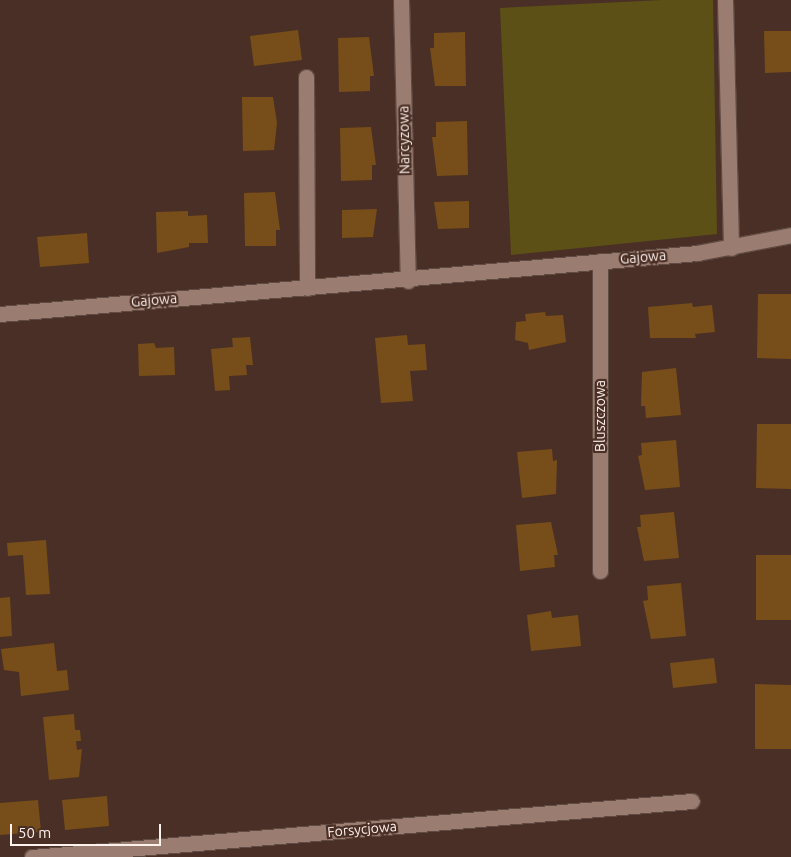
<!DOCTYPE html>
<html>
<head>
<meta charset="utf-8">
<style>
  body { margin:0 }
  #map { position:relative; width:791px; height:857px; overflow:hidden; background:#492f25; font-family:Ubuntu,sans-serif }
  div>[style] { position:absolute }
  .green>* { inset:0; background:#5c5017 }
  .building>* { inset:0; background:#774e19 }
  .roads { filter:drop-shadow(1px 0 #604b43) drop-shadow(-1px 0 #604b43) drop-shadow(0 1px #604b43) drop-shadow(0 -1px #604b43) }
  .street>* { height:15px; margin:-7.5px; padding:0 7.5px; transform-origin:7.5px; border-radius:7.5px; background:#9b7c71 }
  span { translate:-50% -50%; white-space:nowrap; text-align:center; line-height:1.15; -webkit-text-stroke:4.5px #492f25; paint-order:stroke }
  .street-label { font-size:14px; color:#fff1ec }
  .scale { position:absolute; left:10px; top:824px; width:151px; height:22px; box-sizing:border-box; border:2px solid #fff1ec; border-top:0; padding-left:6px; font-size:15px; line-height:18px; white-space:nowrap; color:#fff1ec; -webkit-text-stroke:4px #492f25; paint-order:stroke }
</style>
</head>
<body>
<div id="map">
  <div class="green">
    <div style="clip-path:polygon(662px 0,713px 0,717px 234px,511px 255px,500px 8px)"></div>
  </div>
  <div class="building">
    <div style="clip-path:polygon(298px 30px,302px 60px,254px 66px,250px 36px)"></div>
    <div style="clip-path:polygon(764px 31px,791px 31px,791px 72px,765px 73px)"></div>
    <div style="clip-path:polygon(465px 32px,466px 86px,435px 86px,430px 48px,434px 48px,434px 33px)"></div>
    <div style="clip-path:polygon(369px 37px,374px 76px,370px 76px,370px 91px,339px 92px,338px 38px)"></div>
    <div style="clip-path:polygon(242px 97px,273px 97px,277px 123px,274px 150px,243px 151px)"></div>
    <div style="clip-path:polygon(467px 121px,468px 175px,437px 176px,432px 137px,436px 137px,436px 122px)"></div>
    <div style="clip-path:polygon(371px 127px,376px 165px,372px 165px,372px 180px,341px 181px,340px 128px)"></div>
    <div style="clip-path:polygon(275px 192px,280px 230px,276px 230px,276px 246px,245px 246px,244px 193px)"></div>
    <div style="clip-path:polygon(469px 201px,469px 228px,438px 229px,434px 202px)"></div>
    <div style="clip-path:polygon(377px 209px,373px 237px,342px 238px,342px 210px)"></div>
    <div style="clip-path:polygon(188px 211px,188px 216px,207px 215px,208px 243px,189px 243px,189px 247px,157px 253px,156px 212px)"></div>
    <div style="clip-path:polygon(87px 233px,89px 263px,40px 267px,37px 237px)"></div>
    <div style="clip-path:polygon(758px 294px,791px 294px,791px 359px,757px 358px)"></div>
    <div style="clip-path:polygon(692px 303px,693px 307px,712px 305px,715px 332px,695px 334px,696px 338px,650px 338px,648px 307px)"></div>
    <div style="clip-path:polygon(545px 312px,546px 316px,563px 315px,566px 342px,529px 350px,528px 343px,515px 340px,516px 322px,526px 321px,525px 314px)"></div>
    <div style="clip-path:polygon(407px 335px,408px 345px,425px 344px,427px 370px,410px 371px,413px 401px,381px 403px,375px 338px)"></div>
    <div style="clip-path:polygon(250px 337px,253px 365px,246px 365px,247px 375px,229px 376px,230px 390px,215px 391px,211px 349px,233px 347px,232px 338px)"></div>
    <div style="clip-path:polygon(154px 343px,156px 348px,174px 347px,175px 375px,139px 376px,138px 344px)"></div>
    <div style="clip-path:polygon(676px 368px,681px 415px,646px 418px,645px 406px,641px 406px,642px 372px)"></div>
    <div style="clip-path:polygon(757px 424px,791px 424px,791px 489px,756px 488px)"></div>
    <div style="clip-path:polygon(676px 440px,680px 487px,645px 490px,638px 456px,642px 455px,641px 443px)"></div>
    <div style="clip-path:polygon(552px 449px,553px 461px,557px 460px,556px 494px,522px 498px,517px 452px)"></div>
    <div style="clip-path:polygon(674px 512px,679px 558px,644px 561px,637px 527px,641px 527px,640px 515px)"></div>
    <div style="clip-path:polygon(551px 522px,558px 555px,554px 555px,555px 567px,520px 571px,516px 525px)"></div>
    <div style="clip-path:polygon(46px 540px,50px 594px,26px 595px,23px 555px,8px 556px,7px 543px)"></div>
    <div style="clip-path:polygon(756px 555px,791px 555px,791px 620px,756px 620px)"></div>
    <div style="clip-path:polygon(681px 583px,686px 636px,651px 639px,643px 601px,648px 600px,647px 586px)"></div>
    <div style="clip-path:polygon(10px 597px,12px 636px,0 637px,0 598px)"></div>
    <div style="clip-path:polygon(551px 611px,552px 618px,578px 615px,581px 646px,531px 651px,527px 615px)"></div>
    <div style="clip-path:polygon(54px 643px,57px 671px,67px 670px,69px 690px,21px 696px,19px 672px,4px 670px,1px 649px)"></div>
    <div style="clip-path:polygon(714px 658px,717px 683px,673px 688px,670px 663px)"></div>
    <div style="clip-path:polygon(755px 684px,791px 685px,791px 749px,755px 749px)"></div>
    <div style="clip-path:polygon(74px 714px,75px 730px,80px 730px,81px 741px,76px 741px,77px 750px,82px 749px,79px 777px,49px 780px,43px 717px)"></div>
    <div style="clip-path:polygon(107px 796px,109px 826px,65px 830px,62px 800px)"></div>
    <div style="clip-path:polygon(38px 800px,41px 832px,0 835px,0 803px)"></div>
  </div>
  <div class="roads">
    <div class="street">
      <div style="left:401px;top:0;width:281px;rotate:88.6deg"></div>
      <div style="left:725px;top:0;width:248px;rotate:88.6deg"></div>
      <div style="left:306px;top:77px;width:211px;rotate:89.7deg"></div>
      <div style="left:0;top:314px;width:700px;rotate:-5deg"></div>
      <div style="left:697px;top:253px;width:96px;rotate:-10.8deg"></div>
      <div style="left:600px;top:571px;width:310px;rotate:-90deg"></div>
      <div style="left:32px;top:857px;width:662px;rotate:-4.85deg"></div>
    </div>
  </div>
  <div class="street-label">
    <span style="left:404px;top:140px;rotate:-91deg">Narcyzowa</span>
    <span style="left:643px;top:257px;rotate:-5deg">Gajowa</span>
    <span style="left:154px;top:300px;rotate:-5deg">Gajowa</span>
    <span style="left:600px;top:416px;rotate:-90deg">Bluszczowa</span>
    <span style="left:362px;top:829px;rotate:-5deg">Forsycjowa</span>
  </div>
  <div class="scale">50 m</div>
</div>
</body>
</html>
